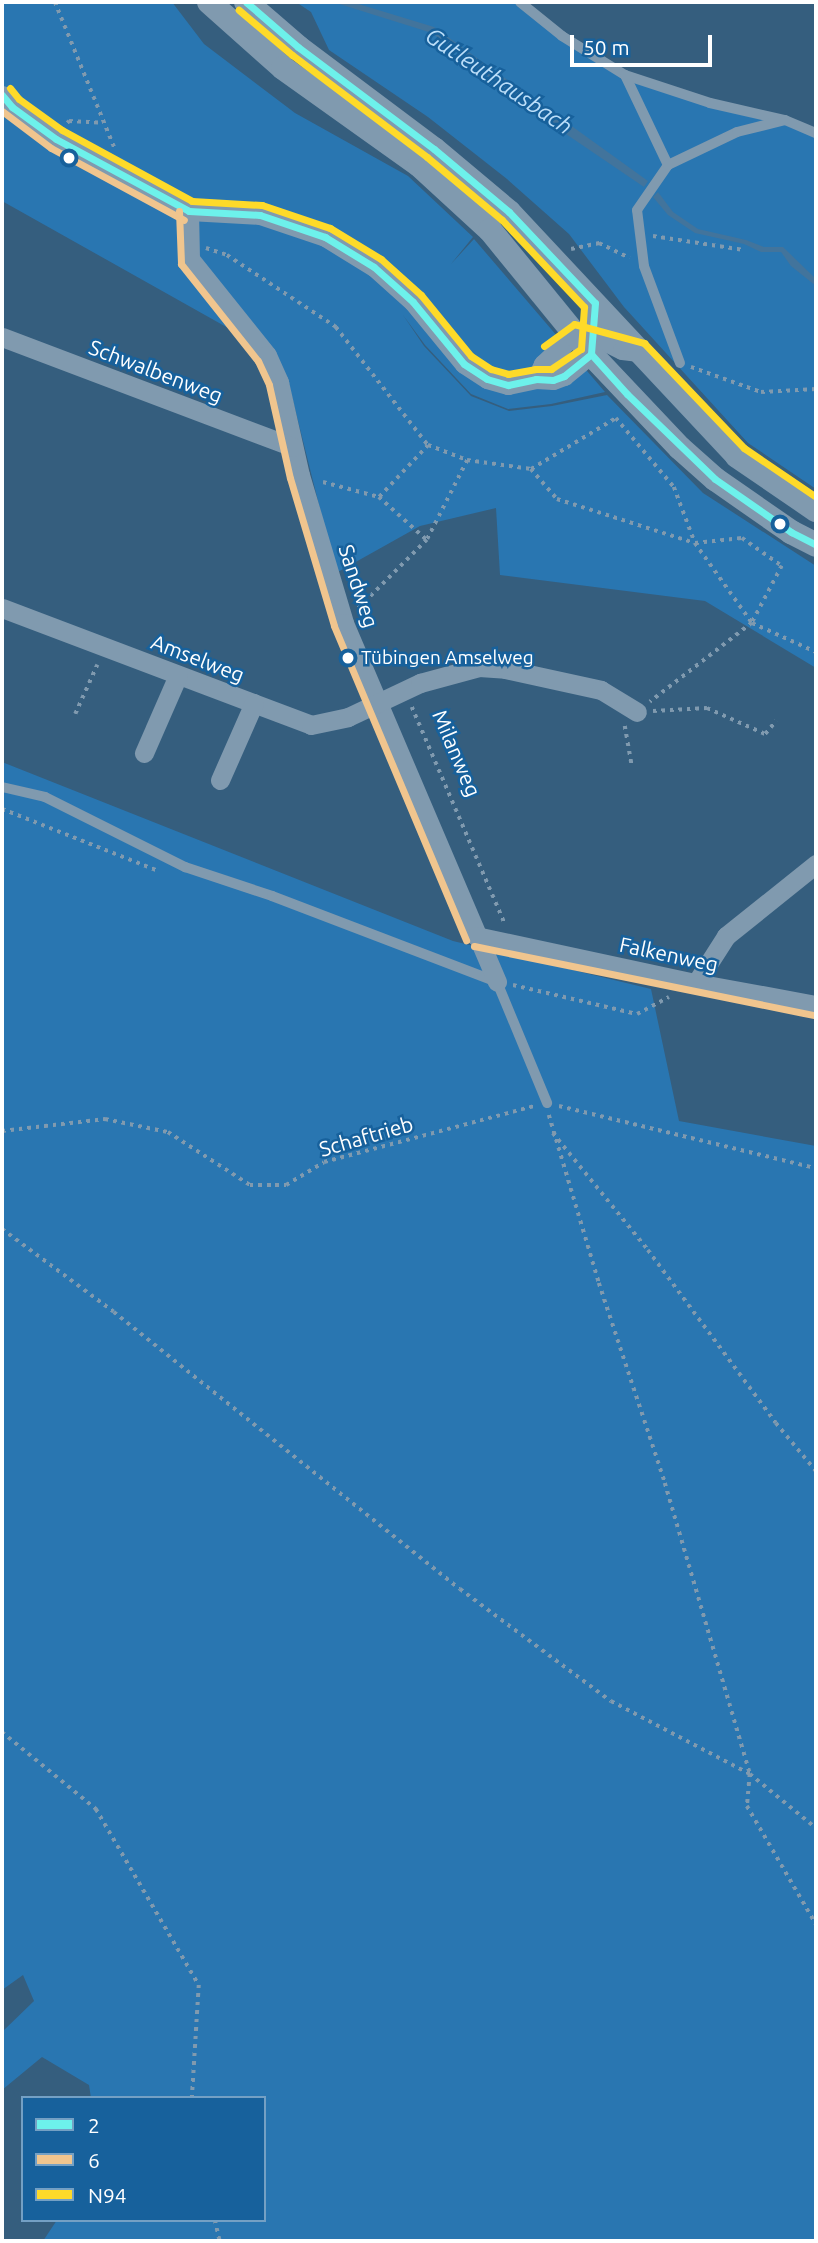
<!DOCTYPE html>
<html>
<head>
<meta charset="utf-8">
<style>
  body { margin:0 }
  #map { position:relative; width:818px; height:2243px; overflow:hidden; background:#355e7e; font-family:Ubuntu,sans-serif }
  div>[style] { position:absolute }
  .green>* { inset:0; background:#2976b1 }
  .water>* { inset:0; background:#42749c }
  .path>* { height:3.5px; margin-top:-1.75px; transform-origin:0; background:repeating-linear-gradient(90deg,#809aaf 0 3.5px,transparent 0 8.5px) }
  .service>* { height:10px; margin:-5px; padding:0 5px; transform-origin:5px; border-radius:5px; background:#809aaf }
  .minor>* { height:19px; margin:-9.5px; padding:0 9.5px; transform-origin:9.5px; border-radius:9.5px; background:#809aaf }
  .tertiary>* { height:24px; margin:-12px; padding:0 12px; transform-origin:12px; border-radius:12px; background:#809aaf }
  .bus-1>* { height:7px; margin:-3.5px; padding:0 3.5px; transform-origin:3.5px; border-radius:3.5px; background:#6df1eb }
  .bus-2>* { height:7px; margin:-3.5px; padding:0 3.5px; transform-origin:3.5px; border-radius:3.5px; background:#f0c58e }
  .bus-3>* { height:7px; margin:-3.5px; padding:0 3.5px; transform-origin:3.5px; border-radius:3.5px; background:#feda29 }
  .dots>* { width:19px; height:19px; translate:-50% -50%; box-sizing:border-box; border:4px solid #17619c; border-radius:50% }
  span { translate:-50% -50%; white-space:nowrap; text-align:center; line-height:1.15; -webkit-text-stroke:5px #17619c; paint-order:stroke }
  .bus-label { font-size:19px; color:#fff }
  .left { translate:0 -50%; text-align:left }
  .street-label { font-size:21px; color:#fff }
  .water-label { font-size:23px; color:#bbdef9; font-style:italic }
  .frame { position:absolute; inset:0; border:4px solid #fff; pointer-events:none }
  .legend { position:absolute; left:21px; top:2096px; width:245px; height:126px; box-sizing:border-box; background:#17619c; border:2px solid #74a0c4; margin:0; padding:9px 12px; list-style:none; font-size:21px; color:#fff }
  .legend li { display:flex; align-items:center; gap:14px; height:35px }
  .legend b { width:35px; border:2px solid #74a0c4 }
  .scale { position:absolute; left:570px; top:35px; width:142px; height:32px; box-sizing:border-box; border:4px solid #fff; border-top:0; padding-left:9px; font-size:21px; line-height:24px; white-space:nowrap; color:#fff; -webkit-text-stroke:5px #17619c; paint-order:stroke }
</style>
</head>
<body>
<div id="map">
  <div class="green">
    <div style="clip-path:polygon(2px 2px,172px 2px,204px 44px,295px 113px,408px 176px,473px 237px,451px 264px,474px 239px,605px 392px,551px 404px,508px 409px,471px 394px,425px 345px,403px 315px,424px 346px,471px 396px,509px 411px,552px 406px,607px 395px,703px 493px,816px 566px,816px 668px,705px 601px,500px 575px,496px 508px,420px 526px,336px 573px,289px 385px,237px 333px,2px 201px)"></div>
    <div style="clip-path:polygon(296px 2px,520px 2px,625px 75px,816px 133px,816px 489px,748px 443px,624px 307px,569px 234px,507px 179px,428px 117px,329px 50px,311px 12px)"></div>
    <div style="clip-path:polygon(2px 762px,453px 941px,651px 989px,679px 1121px,816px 1146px,816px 2241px,43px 2241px,57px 2220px,264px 2220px,264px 2098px,91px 2098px,89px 2085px,42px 2057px,2px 2090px,2px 2032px,34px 2001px,23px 1975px,2px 1990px)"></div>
  </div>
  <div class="water">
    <div style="clip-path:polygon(333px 2px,352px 2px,434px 27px,648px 181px,644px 187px,535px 113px,432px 33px)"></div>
    <div style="clip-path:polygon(658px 192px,673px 212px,698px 229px,746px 240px,764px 247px,783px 247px,816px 279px,816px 286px,791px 266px,781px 252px,761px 252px,744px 244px,695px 233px,668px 215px,653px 197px)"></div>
  </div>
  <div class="path">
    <div style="left:55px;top:2px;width:159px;rotate:67.8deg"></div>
    <div style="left:67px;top:123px;width:3px;rotate:-45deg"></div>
    <div style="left:69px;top:121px;width:34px;rotate:3deg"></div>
    <div style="left:653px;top:236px;width:92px;rotate:8.7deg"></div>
    <div style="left:206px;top:248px;width:22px;rotate:18deg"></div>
    <div style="left:227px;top:255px;width:131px;rotate:33.4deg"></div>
    <div style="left:336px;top:327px;width:150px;rotate:52.1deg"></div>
    <div style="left:428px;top:445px;width:42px;rotate:21deg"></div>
    <div style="left:467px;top:460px;width:65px;rotate:8deg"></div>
    <div style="left:531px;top:469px;width:40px;rotate:49deg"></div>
    <div style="left:557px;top:499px;width:145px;rotate:17.7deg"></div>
    <div style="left:695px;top:543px;width:98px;rotate:54.5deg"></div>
    <div style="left:752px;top:623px;width:70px;rotate:24.4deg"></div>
    <div style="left:571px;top:249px;width:29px;rotate:-12deg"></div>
    <div style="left:599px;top:243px;width:34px;rotate:26deg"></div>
    <div style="left:691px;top:367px;width:74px;rotate:19.7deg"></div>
    <div style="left:761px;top:392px;width:55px;rotate:-3.1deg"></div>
    <div style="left:531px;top:469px;width:99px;rotate:-31deg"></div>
    <div style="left:616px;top:418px;width:90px;rotate:50deg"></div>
    <div style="left:674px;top:487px;width:60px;rotate:69.4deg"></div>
    <div style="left:695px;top:543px;width:47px;rotate:-6.1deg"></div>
    <div style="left:742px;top:538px;width:49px;rotate:35deg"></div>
    <div style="left:782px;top:566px;width:64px;rotate:117.8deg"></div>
    <div style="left:752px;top:623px;width:129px;rotate:142.2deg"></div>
    <div style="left:323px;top:482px;width:58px;rotate:15deg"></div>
    <div style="left:379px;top:497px;width:64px;rotate:41.9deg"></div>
    <div style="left:427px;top:540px;width:98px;rotate:135deg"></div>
    <div style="left:379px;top:497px;width:71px;rotate:-46.7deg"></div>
    <div style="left:427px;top:539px;width:89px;rotate:-63.1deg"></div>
    <div style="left:412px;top:707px;width:234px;rotate:66.8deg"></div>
    <div style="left:653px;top:711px;width:54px;rotate:-3.2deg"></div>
    <div style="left:707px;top:708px;width:64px;rotate:24.1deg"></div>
    <div style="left:765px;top:734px;width:17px;rotate:-50deg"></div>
    <div style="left:75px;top:714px;width:54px;rotate:-65.8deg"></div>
    <div style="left:625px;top:726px;width:41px;rotate:80.1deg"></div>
    <div style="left:2px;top:809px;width:166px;rotate:21.6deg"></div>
    <div style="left:513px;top:985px;width:127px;rotate:13.2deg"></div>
    <div style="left:637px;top:1014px;width:36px;rotate:-28deg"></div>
    <div style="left:559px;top:1106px;width:264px;rotate:13.6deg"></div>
    <div style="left:549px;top:1115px;width:175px;rotate:73.4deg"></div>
    <div style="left:599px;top:1283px;width:211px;rotate:71.7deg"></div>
    <div style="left:665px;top:1483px;width:303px;rotate:73.7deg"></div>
    <div style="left:750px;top:1774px;width:32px;rotate:95deg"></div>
    <div style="left:747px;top:1806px;width:137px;rotate:59.7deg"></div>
    <div style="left:2px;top:1131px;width:104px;rotate:-6.6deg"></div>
    <div style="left:105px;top:1119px;width:64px;rotate:11.7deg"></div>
    <div style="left:168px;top:1132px;width:98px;rotate:32.9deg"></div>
    <div style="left:250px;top:1185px;width:36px"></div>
    <div style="left:286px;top:1185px;width:44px;rotate:-31.2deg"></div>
    <div style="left:324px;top:1162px;width:218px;rotate:-14.9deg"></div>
    <div style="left:553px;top:1133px;width:151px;rotate:50.9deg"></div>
    <div style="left:648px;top:1250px;width:215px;rotate:53.5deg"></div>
    <div style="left:776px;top:1423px;width:62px;rotate:50.2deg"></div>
    <div style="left:2px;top:1229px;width:139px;rotate:36.5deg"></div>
    <div style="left:114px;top:1312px;width:443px;rotate:38.7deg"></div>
    <div style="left:460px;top:1589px;width:188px;rotate:36.6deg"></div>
    <div style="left:611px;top:1701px;width:157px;rotate:27.7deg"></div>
    <div style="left:750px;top:1774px;width:85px;rotate:39.3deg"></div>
    <div style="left:2px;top:1732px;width:122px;rotate:39.3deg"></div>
    <div style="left:96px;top:1809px;width:204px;rotate:59.7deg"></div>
    <div style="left:199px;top:1985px;width:113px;rotate:93.5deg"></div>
    <div style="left:215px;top:2220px;width:22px;rotate:77deg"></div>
  </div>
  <div class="service">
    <div style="left:520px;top:2px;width:54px;rotate:39deg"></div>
    <div style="left:562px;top:36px;width:74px;rotate:31.8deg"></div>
    <div style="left:625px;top:75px;width:89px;rotate:18.2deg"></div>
    <div style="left:710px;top:103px;width:77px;rotate:12.8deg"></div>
    <div style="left:785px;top:120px;width:34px;rotate:23deg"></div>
    <div style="left:625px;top:75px;width:100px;rotate:64.5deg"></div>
    <div style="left:680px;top:363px;width:103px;rotate:-110.4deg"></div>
    <div style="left:644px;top:266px;width:56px;rotate:-97.1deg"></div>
    <div style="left:637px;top:210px;width:55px;rotate:-55.4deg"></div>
    <div style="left:668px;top:165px;width:76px;rotate:-25.6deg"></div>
    <div style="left:737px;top:132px;width:49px;rotate:-14deg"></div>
    <div style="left:2px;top:787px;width:44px;rotate:13.1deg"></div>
    <div style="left:45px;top:797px;width:157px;rotate:26.6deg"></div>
    <div style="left:185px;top:867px;width:92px;rotate:18.4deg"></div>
    <div style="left:272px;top:896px;width:241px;rotate:20.9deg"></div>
    <div style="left:497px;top:982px;width:131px;rotate:67.5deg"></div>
  </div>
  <div class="minor">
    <div style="left:2px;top:95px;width:16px;rotate:50deg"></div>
    <div style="left:12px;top:107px;width:54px;rotate:36deg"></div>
    <div style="left:56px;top:139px;width:151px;rotate:28.4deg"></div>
    <div style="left:189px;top:211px;width:71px;rotate:3.2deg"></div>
    <div style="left:260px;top:215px;width:69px;rotate:18.7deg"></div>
    <div style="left:325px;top:237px;width:57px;rotate:31.5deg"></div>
    <div style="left:374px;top:267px;width:52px;rotate:41.9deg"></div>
    <div style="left:413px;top:302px;width:80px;rotate:50.6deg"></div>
    <div style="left:464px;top:364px;width:27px;rotate:33deg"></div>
    <div style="left:487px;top:379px;width:22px;rotate:16deg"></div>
    <div style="left:508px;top:385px;width:29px;rotate:-12deg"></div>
    <div style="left:536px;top:379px;width:17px;rotate:3deg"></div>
    <div style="left:553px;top:380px;width:12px;rotate:-20deg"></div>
    <div style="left:564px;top:376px;width:35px;rotate:-39deg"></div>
    <div style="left:591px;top:354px;width:51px;rotate:-85.5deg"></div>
    <div style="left:189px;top:211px;width:48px;rotate:88.8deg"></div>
    <div style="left:190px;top:259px;width:123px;rotate:51.3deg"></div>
    <div style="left:267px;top:355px;width:30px;rotate:66deg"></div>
    <div style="left:279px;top:382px;width:95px;rotate:77.3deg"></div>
    <div style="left:300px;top:475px;width:154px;rotate:73.4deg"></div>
    <div style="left:344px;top:623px;width:390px;rotate:66.9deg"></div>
    <div style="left:2px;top:337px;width:311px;rotate:20.7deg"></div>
    <div style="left:536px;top:379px;width:17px;rotate:-65deg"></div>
    <div style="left:543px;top:364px;width:44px;rotate:-43.2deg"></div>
    <div style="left:575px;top:334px;width:30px;rotate:14deg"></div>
    <div style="left:604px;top:341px;width:20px;rotate:27deg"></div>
    <div style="left:622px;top:350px;width:17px;rotate:7deg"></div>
    <div style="left:2px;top:608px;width:330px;rotate:20.7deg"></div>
    <div style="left:311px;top:725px;width:38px;rotate:-12deg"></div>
    <div style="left:348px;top:717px;width:80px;rotate:-25.3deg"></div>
    <div style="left:420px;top:683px;width:61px;rotate:-15.2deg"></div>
    <div style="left:479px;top:667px;width:26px;rotate:4deg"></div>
    <div style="left:505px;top:669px;width:98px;rotate:12.3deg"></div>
    <div style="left:601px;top:690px;width:42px;rotate:31.4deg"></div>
    <div style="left:144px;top:753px;width:85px;rotate:-66.4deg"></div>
    <div style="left:220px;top:780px;width:84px;rotate:-66.2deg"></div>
    <div style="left:476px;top:936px;width:225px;rotate:12.1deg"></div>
    <div style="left:696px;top:983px;width:122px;rotate:10.4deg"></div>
    <div style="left:696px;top:983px;width:56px;rotate:-57.4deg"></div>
    <div style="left:726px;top:936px;width:115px;rotate:-38.7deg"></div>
  </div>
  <div class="tertiary">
    <div style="left:209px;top:2px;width:99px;rotate:41.7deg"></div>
    <div style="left:283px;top:68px;width:167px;rotate:35.5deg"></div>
    <div style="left:419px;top:165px;width:96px;rotate:42.5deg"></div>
    <div style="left:490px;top:230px;width:160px;rotate:50.8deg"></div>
    <div style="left:591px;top:354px;width:129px;rotate:46.6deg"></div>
    <div style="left:680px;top:448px;width:47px;rotate:41.5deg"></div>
    <div style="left:715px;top:479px;width:93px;rotate:34.9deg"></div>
    <div style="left:791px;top:532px;width:28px;rotate:27deg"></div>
    <div style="left:246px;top:2px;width:69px;rotate:40.9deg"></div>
    <div style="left:298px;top:47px;width:170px;rotate:36.9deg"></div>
    <div style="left:434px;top:149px;width:98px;rotate:40deg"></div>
    <div style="left:509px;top:212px;width:334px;rotate:46.9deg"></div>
    <div style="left:737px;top:456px;width:96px;rotate:34.4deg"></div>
  </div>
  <div class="bus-1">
    <div style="left:246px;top:2px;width:69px;rotate:40.9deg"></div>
    <div style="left:298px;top:47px;width:170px;rotate:36.9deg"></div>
    <div style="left:434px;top:149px;width:98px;rotate:40deg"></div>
    <div style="left:509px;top:212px;width:125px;rotate:46.6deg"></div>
    <div style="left:595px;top:303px;width:51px;rotate:94.5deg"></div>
    <div style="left:591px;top:354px;width:54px;rotate:48deg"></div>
    <div style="left:627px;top:394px;width:122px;rotate:44deg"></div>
    <div style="left:715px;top:479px;width:93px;rotate:34.9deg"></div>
    <div style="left:791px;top:532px;width:28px;rotate:27deg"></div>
    <div style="left:2px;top:95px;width:16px;rotate:50deg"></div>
    <div style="left:12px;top:107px;width:54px;rotate:36deg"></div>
    <div style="left:56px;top:139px;width:151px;rotate:28.4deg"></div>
    <div style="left:189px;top:211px;width:71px;rotate:3.2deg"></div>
    <div style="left:260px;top:215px;width:69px;rotate:18.7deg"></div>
    <div style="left:325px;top:237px;width:57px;rotate:31.5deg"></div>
    <div style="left:374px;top:267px;width:52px;rotate:41.9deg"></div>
    <div style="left:413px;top:302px;width:80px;rotate:50.6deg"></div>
    <div style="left:464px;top:364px;width:27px;rotate:33deg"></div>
    <div style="left:487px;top:379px;width:22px;rotate:16deg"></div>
    <div style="left:508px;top:385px;width:29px;rotate:-12deg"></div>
    <div style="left:536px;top:379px;width:17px;rotate:3deg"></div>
    <div style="left:553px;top:380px;width:12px;rotate:-20deg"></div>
    <div style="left:564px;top:376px;width:35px;rotate:-39deg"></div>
  </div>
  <div class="bus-2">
    <div style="left:2px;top:111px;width:61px;rotate:37.1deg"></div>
    <div style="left:51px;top:148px;width:151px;rotate:28.4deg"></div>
    <div style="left:179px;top:211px;width:53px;rotate:87.8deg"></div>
    <div style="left:181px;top:264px;width:124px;rotate:51.6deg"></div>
    <div style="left:258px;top:361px;width:26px;rotate:65deg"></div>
    <div style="left:269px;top:385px;width:95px;rotate:77.3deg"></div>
    <div style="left:290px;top:478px;width:154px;rotate:73.4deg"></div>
    <div style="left:334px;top:626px;width:341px;rotate:67.2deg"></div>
    <div style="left:474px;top:946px;width:347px;rotate:11.5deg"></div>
  </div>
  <div class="bus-3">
    <div style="left:10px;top:88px;width:14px;rotate:51deg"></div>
    <div style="left:19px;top:99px;width:53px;rotate:35.8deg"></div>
    <div style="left:62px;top:130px;width:148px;rotate:28.6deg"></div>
    <div style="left:192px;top:201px;width:70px;rotate:3.3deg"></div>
    <div style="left:262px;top:205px;width:72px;rotate:18.7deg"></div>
    <div style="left:330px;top:228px;width:60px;rotate:31.3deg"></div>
    <div style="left:381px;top:259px;width:54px;rotate:42deg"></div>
    <div style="left:421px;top:295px;width:79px;rotate:50.7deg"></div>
    <div style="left:471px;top:356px;width:24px;rotate:33deg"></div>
    <div style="left:491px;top:369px;width:18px;rotate:16deg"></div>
    <div style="left:508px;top:374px;width:27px;rotate:-10deg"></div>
    <div style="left:535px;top:369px;width:16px"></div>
    <div style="left:551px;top:369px;width:36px;rotate:-34deg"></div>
    <div style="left:581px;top:349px;width:42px;rotate:-85.9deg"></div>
    <div style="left:584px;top:307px;width:120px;rotate:-133.3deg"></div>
    <div style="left:502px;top:220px;width:98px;rotate:-140deg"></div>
    <div style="left:427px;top:157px;width:169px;rotate:-142.9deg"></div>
    <div style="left:292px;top:55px;width:70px;rotate:-139.7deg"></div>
    <div style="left:544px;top:346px;width:37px;rotate:-36deg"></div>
    <div style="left:574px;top:324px;width:73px;rotate:15.2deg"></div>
    <div style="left:644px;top:343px;width:145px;rotate:46.4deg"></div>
    <div style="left:744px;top:448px;width:87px;rotate:34.2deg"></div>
  </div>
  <div class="dots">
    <div style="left:69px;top:158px;background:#fff"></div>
    <div style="left:780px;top:524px;background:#fff"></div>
    <div style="left:348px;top:658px;background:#fff"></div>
  </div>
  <div class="bus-label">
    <span class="left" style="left:361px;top:658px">Tübingen Amselweg</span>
  </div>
  <div class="street-label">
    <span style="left:156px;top:371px;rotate:21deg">Schwalbenweg</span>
    <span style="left:359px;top:586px;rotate:72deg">Sandweg</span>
    <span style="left:198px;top:658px;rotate:21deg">Amselweg</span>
    <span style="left:457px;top:753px;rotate:67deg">Milanweg</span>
    <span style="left:669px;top:954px;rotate:12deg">Falkenweg</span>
    <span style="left:366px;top:1136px;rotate:-16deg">Schaftrieb</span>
  </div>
  <div class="water-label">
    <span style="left:499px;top:81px;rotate:34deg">Gutleuthausbach</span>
  </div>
  <div class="frame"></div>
  <ul class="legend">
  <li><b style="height:9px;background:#6df1eb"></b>2</li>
  <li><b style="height:9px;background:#f0c58e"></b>6</li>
  <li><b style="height:9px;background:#feda29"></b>N94</li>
  </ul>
  <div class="scale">50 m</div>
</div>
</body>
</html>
